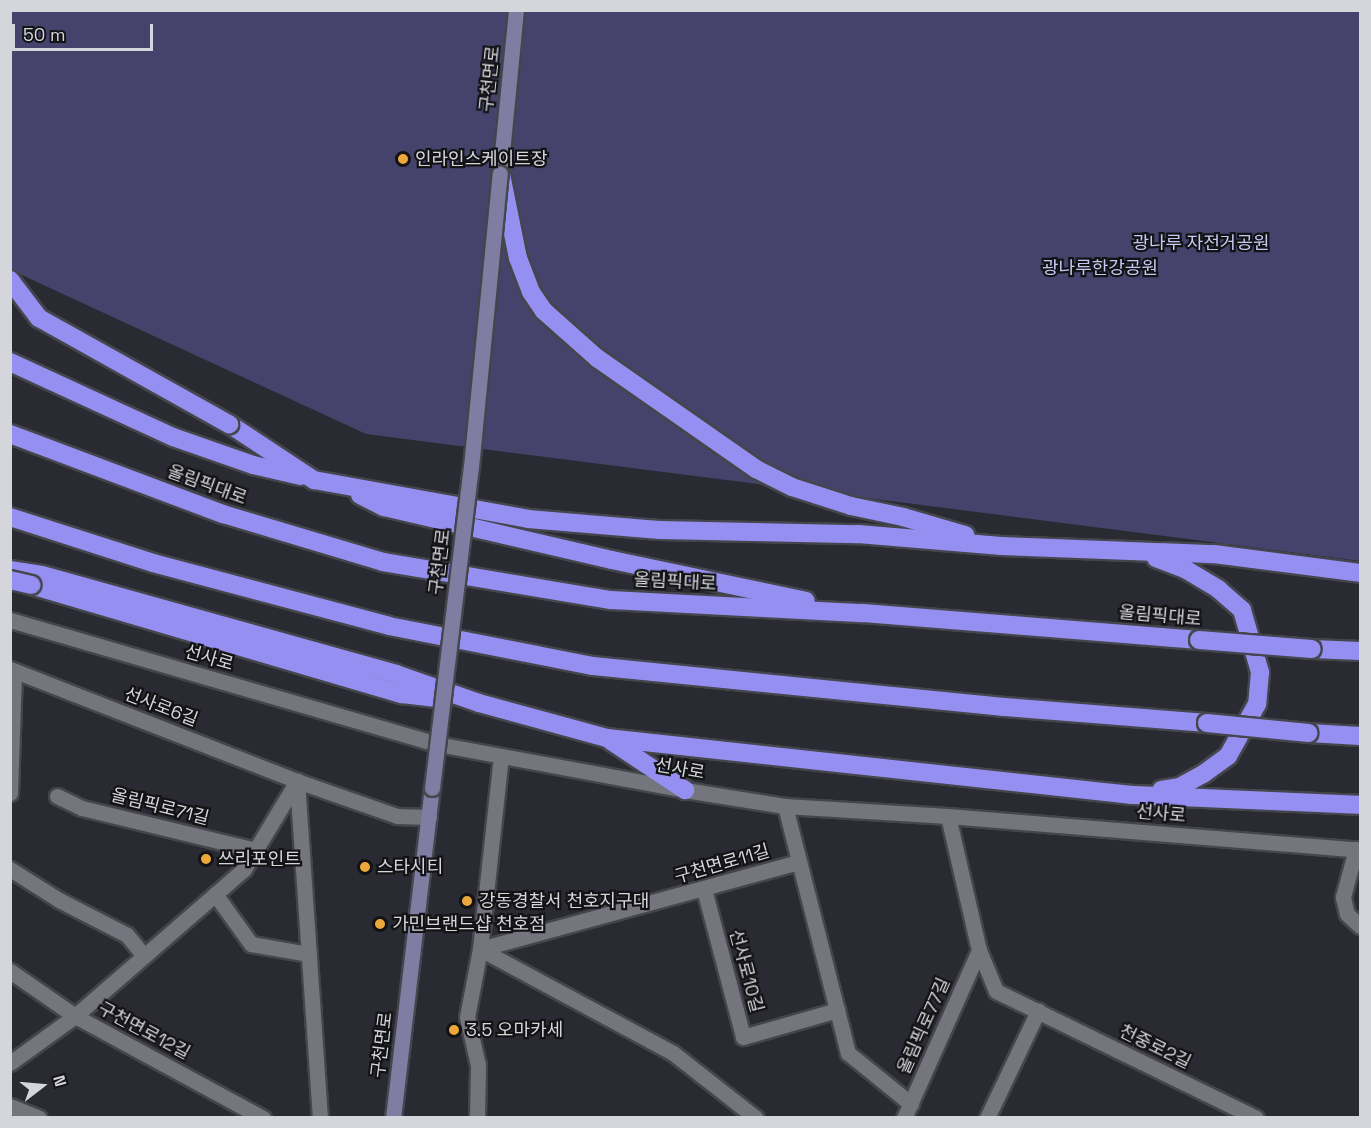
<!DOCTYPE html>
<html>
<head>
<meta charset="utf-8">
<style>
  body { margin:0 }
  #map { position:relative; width:1371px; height:1128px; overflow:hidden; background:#2a2a32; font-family:"Space Grotesk","Noto Sans KR",sans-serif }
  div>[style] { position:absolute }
  .green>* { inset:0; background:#45436c }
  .roads { filter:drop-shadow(2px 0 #45454c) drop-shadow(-2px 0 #45454c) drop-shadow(0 2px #45454c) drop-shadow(0 -2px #45454c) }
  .street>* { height:15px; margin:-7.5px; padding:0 7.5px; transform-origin:7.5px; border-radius:7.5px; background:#75757e }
  .secondary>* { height:15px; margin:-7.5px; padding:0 7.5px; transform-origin:7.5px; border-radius:7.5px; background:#7f7da1 }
  .highway>* { height:18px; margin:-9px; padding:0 9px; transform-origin:9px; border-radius:9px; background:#968ff2 }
  .bridges { filter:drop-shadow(2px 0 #45454c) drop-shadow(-2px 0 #45454c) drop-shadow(0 2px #45454c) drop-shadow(0 -2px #45454c) }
  .secondary-bridge>* { height:15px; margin:-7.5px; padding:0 7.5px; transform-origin:7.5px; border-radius:7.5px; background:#7f7da1 }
  .highway-bridge>* { height:18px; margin:-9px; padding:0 9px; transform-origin:9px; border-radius:9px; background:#968ff2 }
  .dots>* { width:16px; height:16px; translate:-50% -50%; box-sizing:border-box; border:3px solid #131316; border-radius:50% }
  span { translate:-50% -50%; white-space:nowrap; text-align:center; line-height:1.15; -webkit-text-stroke:4.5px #131316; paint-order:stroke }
  .street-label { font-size:18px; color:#d5d6db }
  .poi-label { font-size:18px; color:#d5d6db }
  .left { translate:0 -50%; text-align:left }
  .park-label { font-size:18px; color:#c7c7f3 }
  .frame { position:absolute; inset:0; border:12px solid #d5d6db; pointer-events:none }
  .north { position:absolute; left:12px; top:1056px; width:60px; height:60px; -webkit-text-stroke:4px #131316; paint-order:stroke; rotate:74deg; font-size:16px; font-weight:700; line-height:24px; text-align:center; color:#d5d6db }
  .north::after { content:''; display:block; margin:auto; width:21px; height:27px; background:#d5d6db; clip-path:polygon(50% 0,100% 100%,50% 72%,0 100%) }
  .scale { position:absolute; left:12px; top:24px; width:141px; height:27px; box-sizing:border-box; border:3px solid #d5d6db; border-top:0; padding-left:8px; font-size:18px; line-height:21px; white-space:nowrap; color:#d5d6db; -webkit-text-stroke:4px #131316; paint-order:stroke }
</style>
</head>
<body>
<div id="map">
  <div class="green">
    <div style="clip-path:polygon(11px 11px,1360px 11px,1360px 561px,366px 434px,11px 270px)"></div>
  </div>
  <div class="roads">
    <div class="street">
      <div style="left:10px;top:620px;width:440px;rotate:16.2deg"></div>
      <div style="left:432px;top:743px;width:257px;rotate:10.5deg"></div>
      <div style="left:685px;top:790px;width:101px;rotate:9.1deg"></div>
      <div style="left:785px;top:806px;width:163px;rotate:3.5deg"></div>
      <div style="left:948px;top:816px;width:413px;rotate:4.7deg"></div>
      <div style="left:10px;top:669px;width:308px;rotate:21.3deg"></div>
      <div style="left:297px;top:781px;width:106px;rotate:19.3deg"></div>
      <div style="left:397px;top:816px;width:32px;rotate:2deg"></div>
      <div style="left:297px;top:781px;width:338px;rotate:86.1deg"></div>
      <div style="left:10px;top:793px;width:122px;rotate:-88.1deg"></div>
      <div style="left:57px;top:796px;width:28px;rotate:26deg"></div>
      <div style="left:82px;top:808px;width:178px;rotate:13.6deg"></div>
      <div style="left:785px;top:806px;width:255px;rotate:75.7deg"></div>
      <div style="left:848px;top:1053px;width:81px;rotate:39deg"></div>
      <div style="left:948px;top:816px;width:138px;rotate:77deg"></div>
      <div style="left:979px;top:950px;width:44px;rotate:67.5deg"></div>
      <div style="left:996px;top:991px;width:289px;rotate:26deg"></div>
      <div style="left:1356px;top:849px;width:50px;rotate:105.2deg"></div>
      <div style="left:1343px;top:897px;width:17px;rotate:77deg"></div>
      <div style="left:1347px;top:914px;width:18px;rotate:43deg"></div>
      <div style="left:10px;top:869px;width:58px;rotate:32.3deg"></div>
      <div style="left:59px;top:900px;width:76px;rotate:27.2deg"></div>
      <div style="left:127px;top:935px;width:27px;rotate:51deg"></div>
      <div style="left:704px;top:889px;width:153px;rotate:75.2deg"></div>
      <div style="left:743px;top:1037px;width:98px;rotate:-16deg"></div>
      <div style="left:215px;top:894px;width:62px;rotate:54.2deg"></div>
      <div style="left:251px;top:944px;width:59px;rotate:9.8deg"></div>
      <div style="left:480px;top:949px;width:331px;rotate:-15.3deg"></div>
      <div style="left:480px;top:949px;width:219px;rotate:28.3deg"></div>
      <div style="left:673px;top:1053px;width:105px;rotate:38.1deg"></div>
      <div style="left:10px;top:971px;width:79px;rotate:34.7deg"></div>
      <div style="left:75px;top:1016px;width:214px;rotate:28.5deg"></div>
      <div style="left:10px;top:1063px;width:80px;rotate:-35.9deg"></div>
      <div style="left:75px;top:1016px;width:224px;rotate:-41deg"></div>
      <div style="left:244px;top:869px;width:103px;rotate:-58.9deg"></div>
      <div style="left:10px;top:1106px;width:31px;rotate:22deg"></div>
      <div style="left:477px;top:1118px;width:53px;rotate:-88.9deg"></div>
      <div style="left:478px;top:1065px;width:49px;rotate:-102.9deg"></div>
      <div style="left:467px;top:1017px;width:69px;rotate:-79.2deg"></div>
      <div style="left:480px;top:949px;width:193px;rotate:-83.8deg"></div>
      <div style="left:904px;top:1118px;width:184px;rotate:-65.9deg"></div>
      <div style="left:987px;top:1118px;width:119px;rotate:-64.5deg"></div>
    </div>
    <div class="secondary">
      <div style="left:500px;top:173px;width:164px;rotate:-84.4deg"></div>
      <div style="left:393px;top:1118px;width:332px;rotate:-83.3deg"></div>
    </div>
    <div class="highway">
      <div style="left:501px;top:174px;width:86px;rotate:78.6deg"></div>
      <div style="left:518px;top:258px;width:36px;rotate:69deg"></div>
      <div style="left:531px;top:292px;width:23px;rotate:56deg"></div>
      <div style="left:544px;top:311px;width:71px;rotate:41.6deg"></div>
      <div style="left:597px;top:358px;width:194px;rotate:34.9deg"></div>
      <div style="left:756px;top:469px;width:40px;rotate:26.6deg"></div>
      <div style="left:792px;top:487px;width:62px;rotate:17.9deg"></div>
      <div style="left:851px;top:506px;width:53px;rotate:11.9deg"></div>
      <div style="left:903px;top:517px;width:65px;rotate:16.2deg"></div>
      <div style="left:10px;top:362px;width:179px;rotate:24.7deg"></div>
      <div style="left:173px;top:437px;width:85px;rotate:19.3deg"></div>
      <div style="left:253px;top:465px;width:49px;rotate:12.9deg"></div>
      <div style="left:229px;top:424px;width:102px;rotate:33.4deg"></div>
      <div style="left:314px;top:480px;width:218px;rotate:10.3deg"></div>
      <div style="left:528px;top:519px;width:132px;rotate:4.8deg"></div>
      <div style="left:660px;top:530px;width:198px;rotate:1.2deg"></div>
      <div style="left:858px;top:534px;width:144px;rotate:4.8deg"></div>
      <div style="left:1001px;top:546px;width:213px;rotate:2.2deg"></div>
      <div style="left:1214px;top:554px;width:147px;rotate:7.4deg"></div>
      <div style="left:10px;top:434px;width:228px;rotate:20.6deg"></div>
      <div style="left:223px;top:514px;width:167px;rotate:16.7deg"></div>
      <div style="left:383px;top:562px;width:231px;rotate:9.5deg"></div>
      <div style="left:611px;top:600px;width:252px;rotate:3deg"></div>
      <div style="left:863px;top:613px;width:337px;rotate:4.6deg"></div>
      <div style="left:360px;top:495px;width:27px;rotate:27deg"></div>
      <div style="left:384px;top:507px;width:234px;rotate:13.1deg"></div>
      <div style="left:612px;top:560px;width:198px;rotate:11.9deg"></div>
      <div style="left:10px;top:517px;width:150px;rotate:17.8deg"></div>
      <div style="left:153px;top:563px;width:244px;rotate:14.9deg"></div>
      <div style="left:389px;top:626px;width:208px;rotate:11.1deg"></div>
      <div style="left:593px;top:666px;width:413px;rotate:5.7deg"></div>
      <div style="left:1004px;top:707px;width:204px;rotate:4.5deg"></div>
      <div style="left:1156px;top:558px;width:31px;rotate:21deg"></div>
      <div style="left:1185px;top:569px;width:39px;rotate:31deg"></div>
      <div style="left:1218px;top:589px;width:32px;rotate:41deg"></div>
      <div style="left:1242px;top:610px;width:65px;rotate:73.8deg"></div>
      <div style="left:1260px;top:672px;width:32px;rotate:95deg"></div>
      <div style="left:1257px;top:704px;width:60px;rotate:119.1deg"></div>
      <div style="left:1228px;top:756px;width:31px;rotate:144deg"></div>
      <div style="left:1203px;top:774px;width:26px;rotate:151deg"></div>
      <div style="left:1180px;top:787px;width:19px;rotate:171deg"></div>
      <div style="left:10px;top:570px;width:32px;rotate:9deg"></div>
      <div style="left:42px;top:575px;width:368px;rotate:15.6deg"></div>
      <div style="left:396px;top:674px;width:88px;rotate:19.3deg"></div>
      <div style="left:479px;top:703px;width:133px;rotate:15.3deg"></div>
      <div style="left:607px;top:738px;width:528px;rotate:6.2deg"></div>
      <div style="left:1132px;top:795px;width:228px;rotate:2.5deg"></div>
      <div style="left:31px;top:585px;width:387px;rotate:16.4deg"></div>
      <div style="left:402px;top:694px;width:43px;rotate:6.6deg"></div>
      <div style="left:1312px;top:649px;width:48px;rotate:2.4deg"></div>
      <div style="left:1309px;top:733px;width:51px;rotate:3.4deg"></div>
      <div style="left:611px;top:741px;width:89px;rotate:33.5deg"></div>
    </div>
  </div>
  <div class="bridges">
    <div class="secondary-bridge">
      <div style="left:432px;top:788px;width:323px;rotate:-83.1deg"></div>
      <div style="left:471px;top:467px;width:295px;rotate:-84.4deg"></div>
    </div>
    <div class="highway-bridge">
      <div style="left:10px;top:280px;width:48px;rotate:52.7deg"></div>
      <div style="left:39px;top:318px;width:218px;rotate:29.2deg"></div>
      <div style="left:10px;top:580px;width:22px;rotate:13deg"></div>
      <div style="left:1199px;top:640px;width:113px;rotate:4.6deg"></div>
      <div style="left:1207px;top:723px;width:102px;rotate:5.6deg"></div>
    </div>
  </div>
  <div class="dots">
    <div style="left:403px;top:159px;background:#eda83b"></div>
    <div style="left:206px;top:859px;background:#eda83b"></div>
    <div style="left:365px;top:867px;background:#eda83b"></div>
    <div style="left:467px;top:901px;background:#eda83b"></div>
    <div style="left:380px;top:924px;background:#eda83b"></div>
    <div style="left:454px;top:1030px;background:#eda83b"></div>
  </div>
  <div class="street-label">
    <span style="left:490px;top:79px;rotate:-84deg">구천면로</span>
    <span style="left:207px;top:485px;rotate:20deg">올림픽대로</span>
    <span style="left:440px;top:562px;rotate:-83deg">구천면로</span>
    <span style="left:675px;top:582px;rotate:3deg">올림픽대로</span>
    <span style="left:1160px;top:616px;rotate:5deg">올림픽대로</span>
    <span style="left:209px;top:658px;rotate:16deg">선사로</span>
    <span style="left:161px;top:707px;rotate:21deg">선사로6길</span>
    <span style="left:680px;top:769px;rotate:10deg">선사로</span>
    <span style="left:160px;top:807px;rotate:14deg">올림픽로71길</span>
    <span style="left:1161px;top:814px;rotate:5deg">선사로</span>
    <span style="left:722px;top:864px;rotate:-16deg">구천면로11길</span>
    <span style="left:746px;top:971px;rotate:75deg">선사로10길</span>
    <span style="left:924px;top:1026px;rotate:-66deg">올림픽로77길</span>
    <span style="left:144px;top:1031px;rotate:28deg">구천면로12길</span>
    <span style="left:382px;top:1045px;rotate:-83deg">구천면로</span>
    <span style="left:1155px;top:1047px;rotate:26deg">천중로2길</span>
  </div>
  <div class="poi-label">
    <span class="left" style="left:415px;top:159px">인라인스케이트장</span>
    <span class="left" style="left:218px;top:859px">쓰리포인트</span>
    <span class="left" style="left:377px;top:867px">스타시티</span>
    <span class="left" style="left:479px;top:901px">강동경찰서 천호지구대</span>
    <span class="left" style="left:392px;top:924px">가민브랜드샵 천호점</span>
    <span class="left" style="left:466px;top:1030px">3.5 오마카세</span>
  </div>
  <div class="park-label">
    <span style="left:1201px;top:243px">광나루 자전거공원</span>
    <span style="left:1100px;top:268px">광나루한강공원</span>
  </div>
  <div class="frame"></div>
  <div class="north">N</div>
  <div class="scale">50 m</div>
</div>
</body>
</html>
